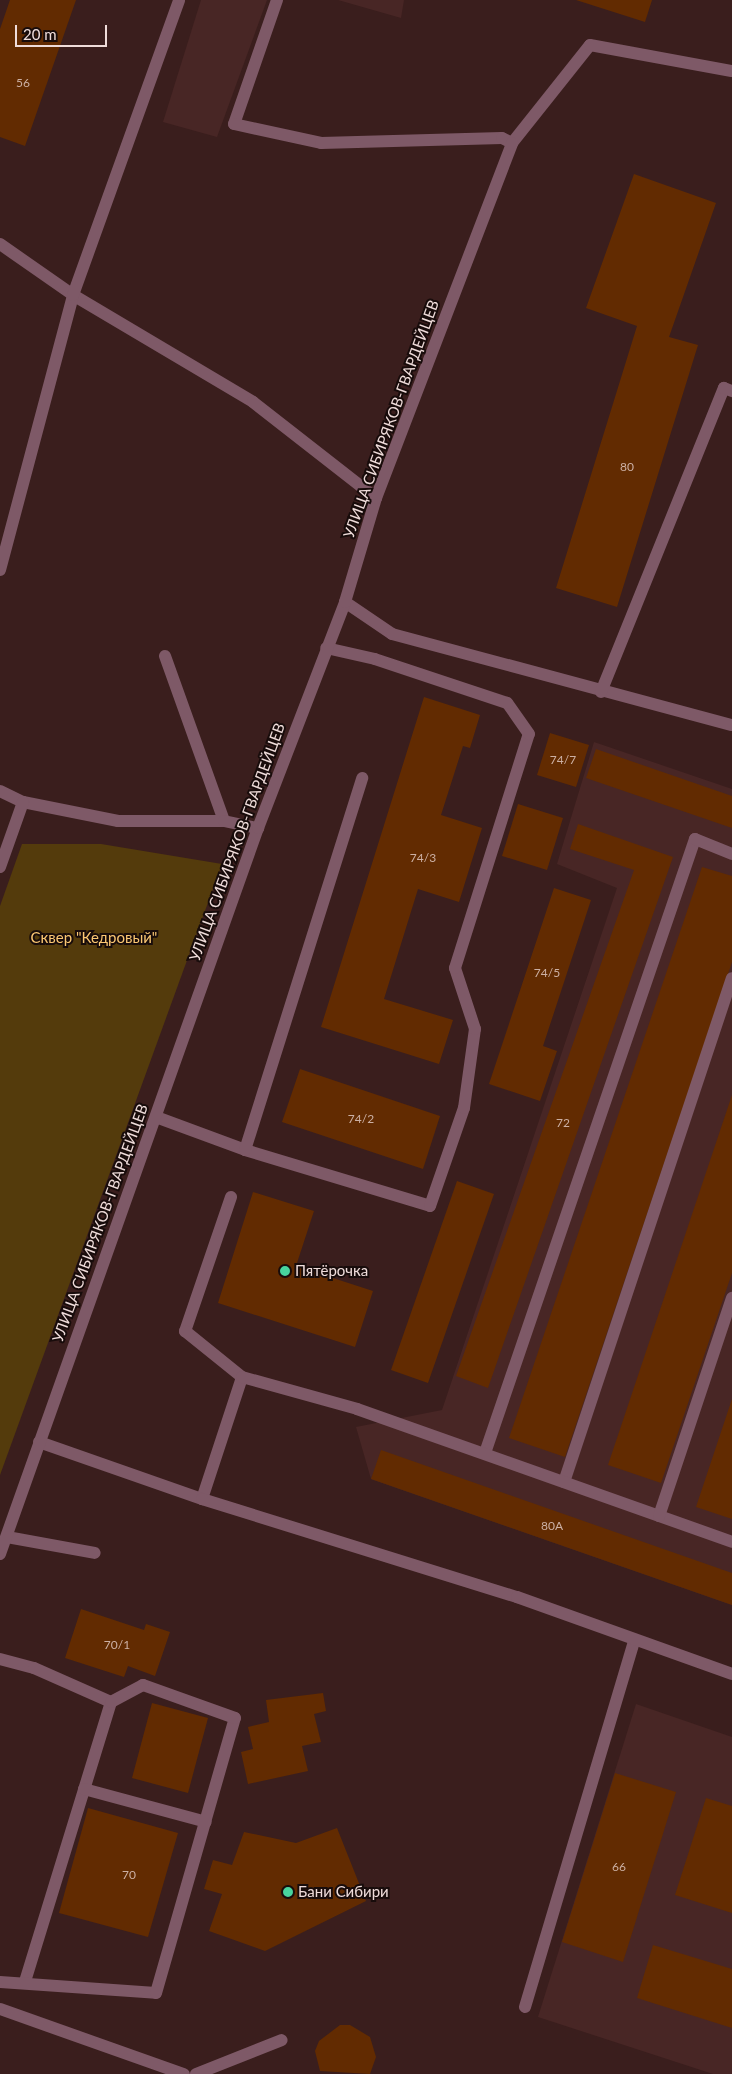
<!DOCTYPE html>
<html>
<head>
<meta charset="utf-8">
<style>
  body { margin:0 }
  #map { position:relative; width:732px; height:2074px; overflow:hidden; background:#3a1e1d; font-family:Lato,sans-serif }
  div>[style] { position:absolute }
  .built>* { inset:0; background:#482625 }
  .green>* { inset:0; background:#543b0c }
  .building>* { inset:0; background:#622b01 }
  .service>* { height:12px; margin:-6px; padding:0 6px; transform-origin:6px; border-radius:6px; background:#7e5967 }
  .minor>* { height:12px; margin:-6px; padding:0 6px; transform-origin:6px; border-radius:6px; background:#7e5967 }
  .dots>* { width:14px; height:14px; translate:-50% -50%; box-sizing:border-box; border:2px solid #180c0b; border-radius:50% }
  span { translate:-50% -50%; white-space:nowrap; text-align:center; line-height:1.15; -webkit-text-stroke:4px #180c0b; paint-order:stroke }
  .number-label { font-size:12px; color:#ccb0a4 }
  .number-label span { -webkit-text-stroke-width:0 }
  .street-label { font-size:15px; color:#efdcda }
  .park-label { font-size:15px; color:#fbc773 }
  .poi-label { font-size:15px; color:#efdcda }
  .left { translate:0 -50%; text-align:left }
  .scale { position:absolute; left:15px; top:25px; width:92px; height:22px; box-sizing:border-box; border:2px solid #efdcda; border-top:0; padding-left:6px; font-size:15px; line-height:18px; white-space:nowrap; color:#efdcda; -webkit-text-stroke:4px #180c0b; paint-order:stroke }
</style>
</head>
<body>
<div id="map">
  <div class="built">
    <div style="clip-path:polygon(201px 0,267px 0,217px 137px,163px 122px)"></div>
    <div style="clip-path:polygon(338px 0,404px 0,401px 18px)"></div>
    <div style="clip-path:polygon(594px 742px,732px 789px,732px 1605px,371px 1479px,356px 1427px,442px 1410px,617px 888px,557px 864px)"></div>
    <div style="clip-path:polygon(636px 1704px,732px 1737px,732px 2074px,713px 2074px,538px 2017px)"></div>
  </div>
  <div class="green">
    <div style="clip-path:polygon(22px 844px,101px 844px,222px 864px,0 1475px,0 906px)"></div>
  </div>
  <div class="building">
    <div style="clip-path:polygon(10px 0,76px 0,25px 146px,0 137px,0 29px)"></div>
    <div style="clip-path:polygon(576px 0,652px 0,645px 22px)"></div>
    <div style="clip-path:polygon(634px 174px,716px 203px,669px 337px,698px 345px,617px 607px,556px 588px,637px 326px,586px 308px)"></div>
    <div style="clip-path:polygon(424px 697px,480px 715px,470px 748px,463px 746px,441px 815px,482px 828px,459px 902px,418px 889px,384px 999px,453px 1020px,439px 1064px,321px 1027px)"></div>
    <div style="clip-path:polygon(550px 733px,589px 745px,576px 787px,537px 775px)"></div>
    <div style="clip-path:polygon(596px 749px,732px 796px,732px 828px,586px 778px)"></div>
    <div style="clip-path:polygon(518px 804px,563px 818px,547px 870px,502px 856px)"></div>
    <div style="clip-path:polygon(578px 824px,673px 857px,488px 1388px,456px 1376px,634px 870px,570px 849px)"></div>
    <div style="clip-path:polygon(702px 867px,732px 876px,732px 962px,565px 1457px,509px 1438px)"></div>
    <div style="clip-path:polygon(554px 888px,591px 900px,543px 1046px,557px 1051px,540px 1101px,489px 1084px)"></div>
    <div style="clip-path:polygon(300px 1069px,440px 1116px,423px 1169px,282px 1122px)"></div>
    <div style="clip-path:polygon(732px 1095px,732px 1273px,661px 1483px,608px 1465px)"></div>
    <div style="clip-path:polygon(457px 1181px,494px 1194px,428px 1383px,391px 1370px)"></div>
    <div style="clip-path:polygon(253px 1192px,314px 1211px,296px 1266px,373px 1291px,355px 1347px,218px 1303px)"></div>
    <div style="clip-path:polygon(732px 1399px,732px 1519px,696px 1507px)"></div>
    <div style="clip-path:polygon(381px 1450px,732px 1573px,732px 1605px,371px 1479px)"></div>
    <div style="clip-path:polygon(81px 1609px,144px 1630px,146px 1624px,170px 1632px,155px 1676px,128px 1666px,124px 1677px,65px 1658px)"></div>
    <div style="clip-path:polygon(323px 1693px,326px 1711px,314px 1714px,321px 1742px,302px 1746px,308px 1771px,248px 1784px,241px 1752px,253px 1749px,248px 1727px,269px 1722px,266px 1700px)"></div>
    <div style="clip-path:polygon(152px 1703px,208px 1718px,188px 1793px,132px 1778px)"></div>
    <div style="clip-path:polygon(615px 1773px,676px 1792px,623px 1962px,562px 1942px)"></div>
    <div style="clip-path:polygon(706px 1798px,732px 1806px,732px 1913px,675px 1895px)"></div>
    <div style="clip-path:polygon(88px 1808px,178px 1833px,148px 1937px,59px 1913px)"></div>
    <div style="clip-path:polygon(337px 1828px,366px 1901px,265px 1951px,209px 1931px,222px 1894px,204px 1889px,213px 1860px,232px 1865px,244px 1832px,296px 1843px)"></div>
    <div style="clip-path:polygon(653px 1945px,732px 1969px,732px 2028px,637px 1998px)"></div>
    <div style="clip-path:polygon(340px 2025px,350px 2025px,370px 2037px,376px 2057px,370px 2074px,320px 2071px,315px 2051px,319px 2041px)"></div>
  </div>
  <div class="service">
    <div style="left:277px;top:0;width:131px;rotate:109.1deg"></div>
    <div style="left:234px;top:124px;width:89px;rotate:12.3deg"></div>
    <div style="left:321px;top:143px;width:181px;rotate:-1.6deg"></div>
    <div style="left:502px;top:138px;width:11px;rotate:27deg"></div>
    <div style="left:512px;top:143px;width:125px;rotate:-51.5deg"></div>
    <div style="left:590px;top:45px;width:144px;rotate:10.4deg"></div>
    <div style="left:0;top:244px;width:89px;rotate:34.9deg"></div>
    <div style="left:73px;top:295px;width:209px;rotate:30.7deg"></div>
    <div style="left:253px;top:402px;width:156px;rotate:38deg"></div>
    <div style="left:0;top:570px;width:285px;rotate:-75.1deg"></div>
    <div style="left:73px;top:295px;width:313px;rotate:-70.2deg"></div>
    <div style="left:345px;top:602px;width:57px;rotate:34.2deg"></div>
    <div style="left:392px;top:634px;width:352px;rotate:15deg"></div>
    <div style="left:165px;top:656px;width:175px;rotate:70.3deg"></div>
    <div style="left:601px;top:692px;width:328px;rotate:-68deg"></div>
    <div style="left:724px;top:388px;width:9px;rotate:21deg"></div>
    <div style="left:0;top:791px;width:25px;rotate:26deg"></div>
    <div style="left:23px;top:802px;width:97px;rotate:11.3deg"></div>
    <div style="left:118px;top:821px;width:106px"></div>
    <div style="left:224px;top:821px;width:35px;rotate:12deg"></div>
    <div style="left:0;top:867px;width:69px;rotate:-70.5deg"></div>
    <div style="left:156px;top:1117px;width:95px;rotate:20.3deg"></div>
    <div style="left:245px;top:1150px;width:193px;rotate:16.8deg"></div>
    <div style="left:430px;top:1206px;width:104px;rotate:-70.9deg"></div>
    <div style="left:464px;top:1108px;width:80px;rotate:-82.1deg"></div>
    <div style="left:475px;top:1029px;width:64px;rotate:-108.2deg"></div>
    <div style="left:455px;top:968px;width:245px;rotate:-72.5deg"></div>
    <div style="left:529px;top:734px;width:38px;rotate:-125deg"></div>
    <div style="left:507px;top:703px;width:139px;rotate:-161.6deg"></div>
    <div style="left:375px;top:659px;width:50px;rotate:-167.3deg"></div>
    <div style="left:245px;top:1150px;width:390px;rotate:-72.5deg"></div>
    <div style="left:231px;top:1197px;width:142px;rotate:108.9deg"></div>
    <div style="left:185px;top:1331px;width:73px;rotate:38.9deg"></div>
    <div style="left:485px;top:1453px;width:649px;rotate:-71.12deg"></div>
    <div style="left:695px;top:839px;width:40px;rotate:22deg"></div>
    <div style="left:564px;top:1482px;width:531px;rotate:-71.57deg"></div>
    <div style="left:202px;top:1499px;width:128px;rotate:-71.8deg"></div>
    <div style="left:242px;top:1377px;width:119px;rotate:15.5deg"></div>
    <div style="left:357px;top:1409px;width:398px;rotate:19.5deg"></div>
    <div style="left:659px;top:1516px;width:230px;rotate:-71.5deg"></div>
    <div style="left:7px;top:1537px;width:89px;rotate:10.3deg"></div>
    <div style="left:0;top:1659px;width:35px;rotate:15deg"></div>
    <div style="left:34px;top:1668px;width:84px;rotate:23.8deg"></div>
    <div style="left:111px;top:1702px;width:293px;rotate:107.1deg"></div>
    <div style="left:84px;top:1789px;width:126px;rotate:15.1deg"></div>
    <div style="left:0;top:1982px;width:156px;rotate:4deg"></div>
    <div style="left:156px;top:1993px;width:286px;rotate:-74deg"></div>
    <div style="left:235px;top:1718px;width:98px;rotate:-160.3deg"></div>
    <div style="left:143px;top:1685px;width:36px;rotate:152deg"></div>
    <div style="left:525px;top:2007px;width:382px;rotate:-73.4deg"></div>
    <div style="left:0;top:2009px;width:195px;rotate:19.5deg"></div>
    <div style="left:196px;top:2074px;width:92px;rotate:-21.6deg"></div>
  </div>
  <div class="minor">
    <div style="left:39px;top:1442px;width:173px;rotate:19.3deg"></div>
    <div style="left:202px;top:1499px;width:330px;rotate:17.3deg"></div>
    <div style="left:517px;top:1597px;width:228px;rotate:19.7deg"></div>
    <div style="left:0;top:1554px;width:770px;rotate:-70.44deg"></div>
    <div style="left:258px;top:828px;width:242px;rotate:-68.9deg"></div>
    <div style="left:345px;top:602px;width:109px;rotate:-73.4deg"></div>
    <div style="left:376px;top:498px;width:380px;rotate:-69deg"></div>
  </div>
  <div class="dots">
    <div style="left:285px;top:1271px;background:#48d49d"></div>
    <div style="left:288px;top:1892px;background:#48d49d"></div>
  </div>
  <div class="number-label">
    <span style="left:23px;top:83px">56</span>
    <span style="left:627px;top:467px">80</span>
    <span style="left:563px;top:760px">74/7</span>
    <span style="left:423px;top:858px">74/3</span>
    <span style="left:547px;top:973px">74/5</span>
    <span style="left:361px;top:1119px">74/2</span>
    <span style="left:563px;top:1123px">72</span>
    <span style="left:552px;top:1526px">80А</span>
    <span style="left:117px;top:1645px">70/1</span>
    <span style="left:619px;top:1867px">66</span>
    <span style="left:129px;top:1875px">70</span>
  </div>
  <div class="street-label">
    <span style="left:391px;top:419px;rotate:-70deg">УЛИЦА СИБИРЯКОВ-ГВАРДЕЙЦЕВ</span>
    <span style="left:237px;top:842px;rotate:-70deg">УЛИЦА СИБИРЯКОВ-ГВАРДЕЙЦЕВ</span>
    <span style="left:100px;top:1223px;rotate:-70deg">УЛИЦА СИБИРЯКОВ-ГВАРДЕЙЦЕВ</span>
  </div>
  <div class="park-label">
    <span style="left:94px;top:938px">Сквер "Кедровый"</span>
  </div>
  <div class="poi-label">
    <span class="left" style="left:295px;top:1271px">Пятёрочка</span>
    <span class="left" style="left:298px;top:1892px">Бани Сибири</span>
  </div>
  <div class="scale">20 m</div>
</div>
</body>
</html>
